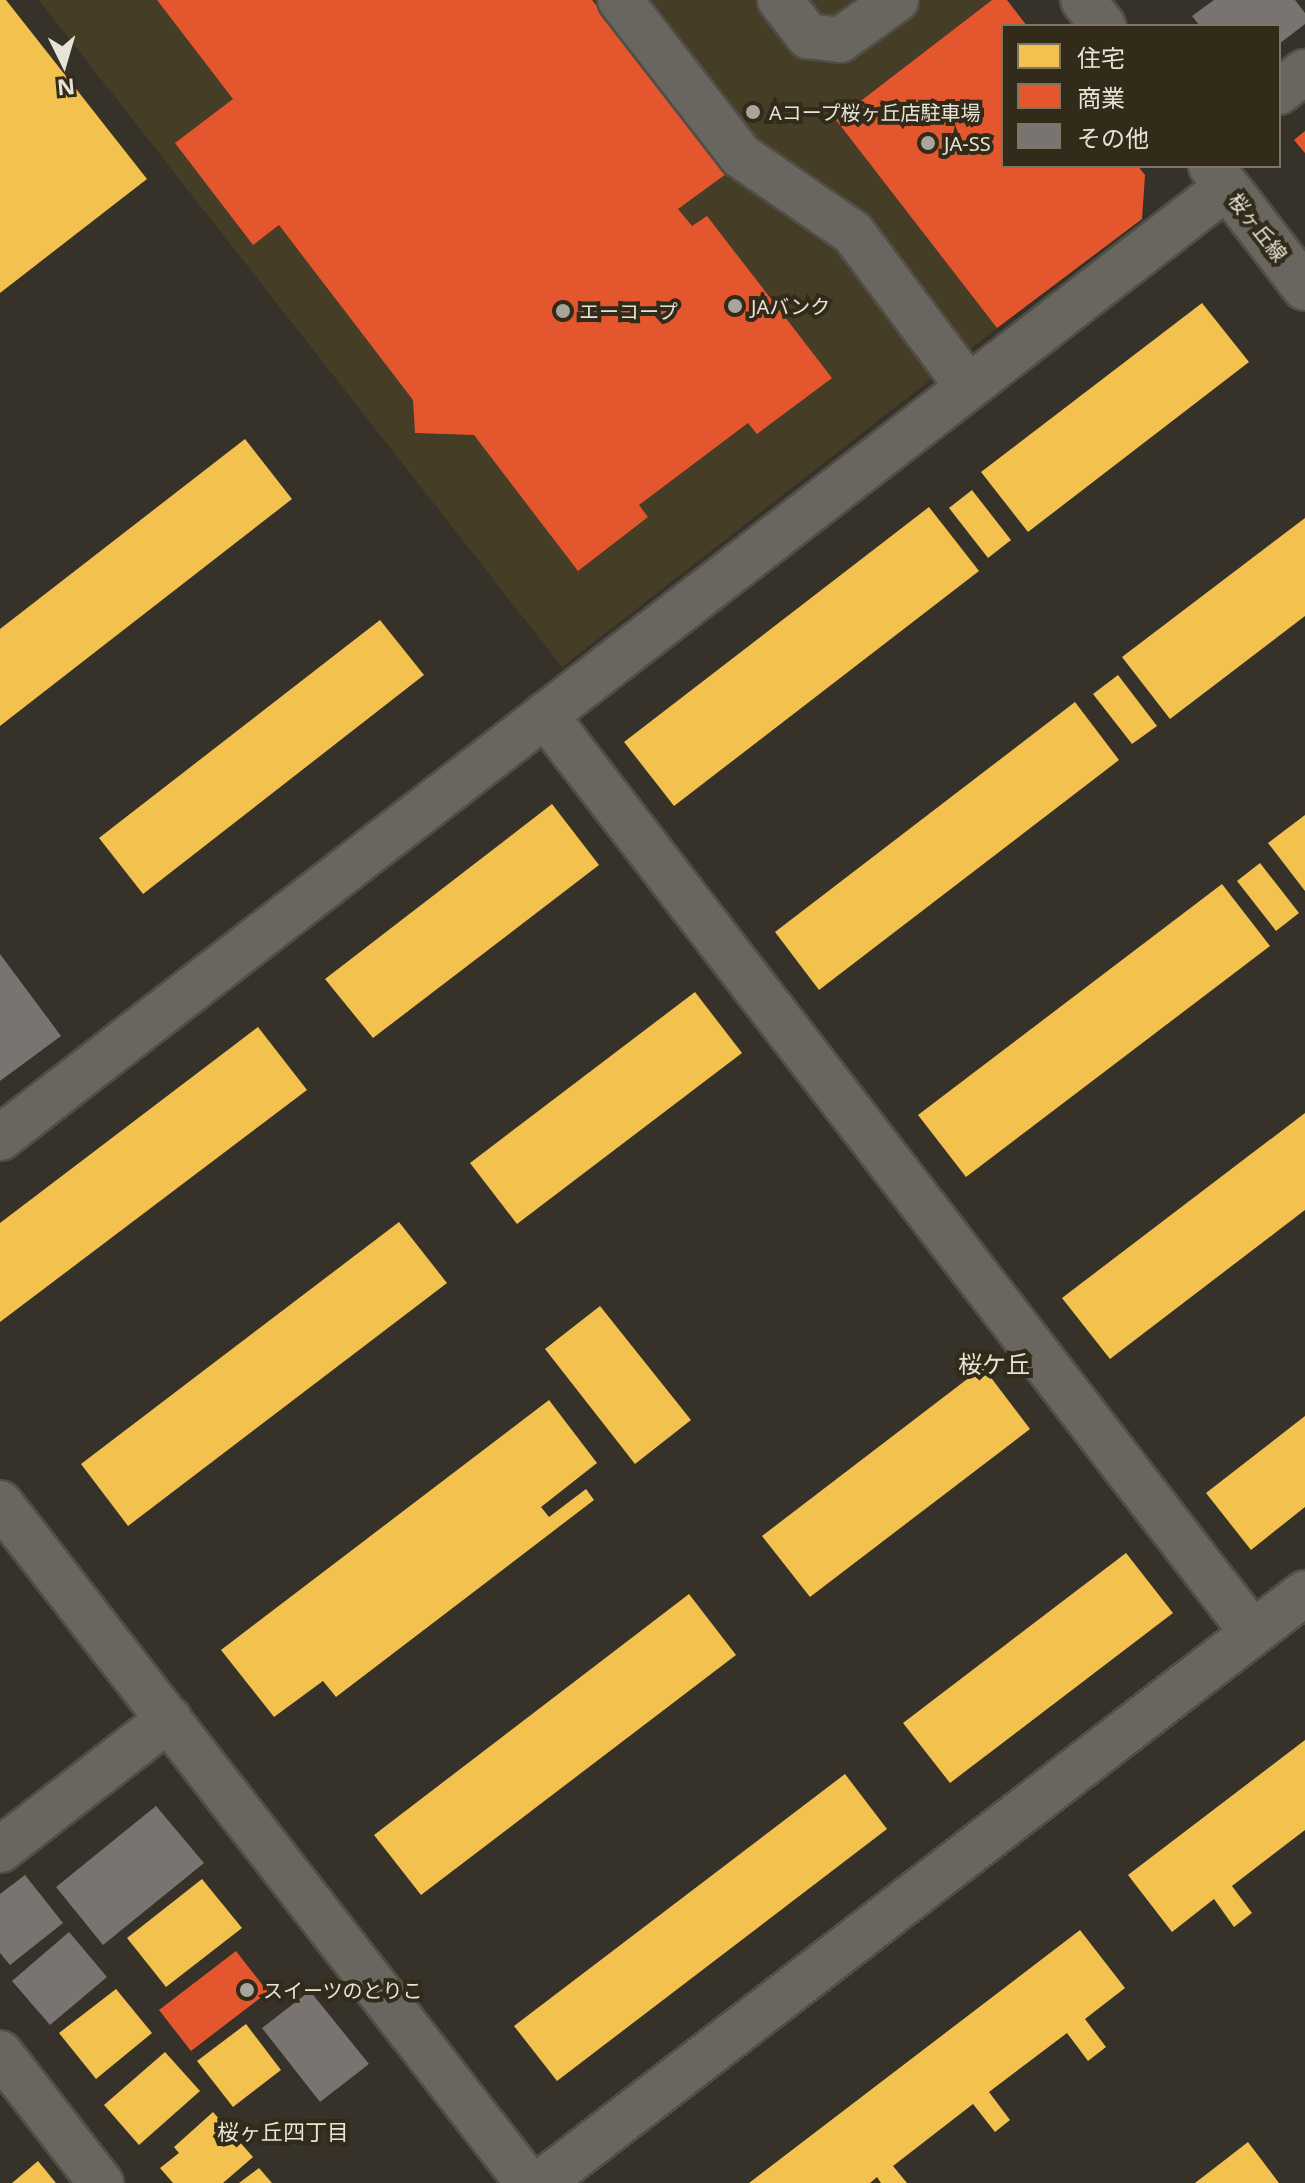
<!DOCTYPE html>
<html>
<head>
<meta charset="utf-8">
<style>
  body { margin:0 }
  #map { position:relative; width:1305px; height:2183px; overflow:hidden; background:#363229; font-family:"Noto Sans","Noto Sans JP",sans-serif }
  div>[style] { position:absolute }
  .built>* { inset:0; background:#463d26 }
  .homes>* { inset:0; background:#f2c14e }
  .shops>* { inset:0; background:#e4572e }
  .building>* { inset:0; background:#797372 }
  .roads { filter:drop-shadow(2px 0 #514e46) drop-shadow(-2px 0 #514e46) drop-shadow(0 2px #514e46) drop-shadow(0 -2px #514e46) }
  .minor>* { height:44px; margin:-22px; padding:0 22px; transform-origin:22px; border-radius:22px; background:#68665e }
  .dots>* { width:22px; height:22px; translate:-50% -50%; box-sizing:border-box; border:4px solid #322b19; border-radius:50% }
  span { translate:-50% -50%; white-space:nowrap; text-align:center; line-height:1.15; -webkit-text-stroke:8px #322b19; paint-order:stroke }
  .poi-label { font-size:20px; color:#e7e3d7 }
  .left { translate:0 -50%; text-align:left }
  .street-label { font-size:20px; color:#e7e3d7 }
  .neighbourhood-label { font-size:22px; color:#e7e3d7 }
  .quarter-label { font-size:24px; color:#e7e3d7 }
  .legend { position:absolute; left:1001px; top:24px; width:280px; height:144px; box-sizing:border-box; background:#322b19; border:2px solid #7a7565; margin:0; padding:10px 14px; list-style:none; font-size:24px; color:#e7e3d7 }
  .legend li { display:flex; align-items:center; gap:16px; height:40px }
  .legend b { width:40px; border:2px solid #7a7565 }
  .north { position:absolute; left:24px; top:24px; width:80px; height:80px; -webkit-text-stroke:6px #322b19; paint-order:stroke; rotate:175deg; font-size:22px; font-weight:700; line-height:32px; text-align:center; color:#e7e3d7 }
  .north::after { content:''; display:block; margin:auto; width:28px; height:36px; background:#e7e3d7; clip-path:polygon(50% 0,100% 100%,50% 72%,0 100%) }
</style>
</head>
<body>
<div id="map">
  <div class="built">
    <div style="clip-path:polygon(39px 0,992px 0,836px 120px,997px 328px,562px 667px)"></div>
  </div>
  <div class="homes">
    <div style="clip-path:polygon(0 0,6px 0,147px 179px,0 293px)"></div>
    <div style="clip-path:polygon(1202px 303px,1249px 362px,1028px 532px,981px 472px)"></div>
    <div style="clip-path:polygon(245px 439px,292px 499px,0 726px,0 629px)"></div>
    <div style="clip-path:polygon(972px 490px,1011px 540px,988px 558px,949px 508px)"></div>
    <div style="clip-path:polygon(929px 507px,979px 571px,674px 806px,624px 742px)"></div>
    <div style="clip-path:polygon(1305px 518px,1305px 616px,1170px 719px,1122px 657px)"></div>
    <div style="clip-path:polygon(380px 620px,424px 675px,143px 894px,99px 838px)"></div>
    <div style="clip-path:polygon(1118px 675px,1157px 726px,1132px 744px,1093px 694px)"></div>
    <div style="clip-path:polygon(1075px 702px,1119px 760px,819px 990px,775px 932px)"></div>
    <div style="clip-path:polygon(552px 804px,599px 865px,373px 1038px,325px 979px)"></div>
    <div style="clip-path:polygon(1305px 815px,1305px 891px,1268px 843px)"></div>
    <div style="clip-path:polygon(1260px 863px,1299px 913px,1276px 931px,1237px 881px)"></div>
    <div style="clip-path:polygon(1222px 884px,1270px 946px,966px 1177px,918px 1115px)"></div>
    <div style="clip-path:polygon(695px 992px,742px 1053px,517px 1224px,470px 1163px)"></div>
    <div style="clip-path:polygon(258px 1027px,307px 1090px,0 1322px,0 1223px)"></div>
    <div style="clip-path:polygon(1305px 1113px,1305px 1210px,1110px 1359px,1062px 1298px)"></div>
    <div style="clip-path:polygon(399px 1222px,447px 1283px,128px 1526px,81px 1464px)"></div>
    <div style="clip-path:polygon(600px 1306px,691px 1420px,635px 1464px,545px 1349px)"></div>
    <div style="clip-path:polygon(983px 1367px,1030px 1429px,810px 1597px,762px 1536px)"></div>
    <div style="clip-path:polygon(549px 1400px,597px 1463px,541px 1507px,549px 1517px,586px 1489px,594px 1500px,336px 1697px,323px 1681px,274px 1717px,221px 1650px)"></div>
    <div style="clip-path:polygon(1305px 1416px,1305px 1507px,1251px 1550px,1206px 1493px)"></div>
    <div style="clip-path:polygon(1126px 1553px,1173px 1613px,950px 1783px,903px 1723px)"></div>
    <div style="clip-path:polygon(689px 1594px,736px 1655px,421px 1895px,374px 1835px)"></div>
    <div style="clip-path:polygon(1305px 1740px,1305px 1830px,1232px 1886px,1252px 1913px,1234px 1927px,1214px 1899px,1172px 1932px,1128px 1875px)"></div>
    <div style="clip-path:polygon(845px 1774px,887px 1829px,557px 2081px,514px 2026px)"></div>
    <div style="clip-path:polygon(202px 1879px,242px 1928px,166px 1987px,127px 1938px)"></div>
    <div style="clip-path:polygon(1080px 1930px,1125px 1988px,1085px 2019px,1106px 2047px,1088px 2061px,1067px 2033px,989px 2092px,1010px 2120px,995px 2132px,973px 2104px,893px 2166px,907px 2183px,881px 2183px,877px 2177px,870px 2183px,749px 2183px)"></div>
    <div style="clip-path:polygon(116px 1989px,152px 2033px,96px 2079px,59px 2033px)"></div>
    <div style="clip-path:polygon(246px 2024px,281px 2070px,233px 2107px,197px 2061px)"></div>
    <div style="clip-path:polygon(165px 2052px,200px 2091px,139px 2145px,104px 2105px)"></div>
    <div style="clip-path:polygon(213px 2112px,253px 2157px,223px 2183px,173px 2183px,160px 2168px,179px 2153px,174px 2147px)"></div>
    <div style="clip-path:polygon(1248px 2142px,1279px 2183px,1195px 2183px)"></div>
    <div style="clip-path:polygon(38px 2161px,56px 2183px,12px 2183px)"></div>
    <div style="clip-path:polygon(259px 2168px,272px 2183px,239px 2183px)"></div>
  </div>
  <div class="shops">
    <div style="clip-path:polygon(157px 0,592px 0,726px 174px,678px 209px,692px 226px,707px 216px,832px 378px,757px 434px,748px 423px,639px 505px,648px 517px,578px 571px,474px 435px,415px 433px,413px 400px,279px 225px,253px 245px,175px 143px,233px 99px)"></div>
    <div style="clip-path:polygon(992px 0,1007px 0,1027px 26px,1003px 26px,1003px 166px,1138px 166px,1145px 175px,1142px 219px,997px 328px,836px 120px)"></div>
    <div style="clip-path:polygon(1305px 131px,1305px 153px,1294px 140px)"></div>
    <div style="clip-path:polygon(236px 1951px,268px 1992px,191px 2051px,159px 2010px)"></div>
  </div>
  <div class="building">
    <div style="clip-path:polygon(1214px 0,1295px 0,1305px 13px,1305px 24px,1279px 44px,1279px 26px,1200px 26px,1192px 16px)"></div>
    <div style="clip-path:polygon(0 954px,61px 1036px,0 1081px)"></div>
    <div style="clip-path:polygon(156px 1806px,204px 1863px,103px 1945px,56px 1887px)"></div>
    <div style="clip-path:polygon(25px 1875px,63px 1923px,10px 1965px,0 1953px,0 1894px)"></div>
    <div style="clip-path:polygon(69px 1932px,107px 1977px,50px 2025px,12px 1981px)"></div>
    <div style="clip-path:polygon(310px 1991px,369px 2064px,320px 2102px,262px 2028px)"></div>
  </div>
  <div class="roads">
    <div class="minor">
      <div style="left:620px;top:0;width:197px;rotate:52.2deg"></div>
      <div style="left:741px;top:156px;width:136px;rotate:34.5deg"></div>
      <div style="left:853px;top:233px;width:192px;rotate:53.2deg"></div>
      <div style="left:780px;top:0;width:46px;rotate:52.1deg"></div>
      <div style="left:808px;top:36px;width:32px;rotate:7deg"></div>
      <div style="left:840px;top:40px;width:69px;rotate:-35.5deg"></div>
      <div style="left:1083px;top:0;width:33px;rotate:52deg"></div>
      <div style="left:1279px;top:92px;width:33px;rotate:-38deg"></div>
      <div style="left:1211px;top:166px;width:154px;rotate:52.4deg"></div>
      <div style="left:545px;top:715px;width:1159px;rotate:52.36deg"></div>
      <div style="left:0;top:1138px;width:1552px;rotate:-37.78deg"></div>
      <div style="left:0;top:1503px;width:861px;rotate:52.17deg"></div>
      <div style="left:0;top:1850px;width:214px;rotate:-37.8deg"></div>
      <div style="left:0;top:2053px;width:165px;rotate:52.2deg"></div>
      <div style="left:541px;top:2183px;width:965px;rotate:-37.68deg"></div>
    </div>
  </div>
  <div class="dots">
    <div style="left:753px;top:112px;background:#a9a59a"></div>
    <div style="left:928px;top:143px;background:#a9a59a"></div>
    <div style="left:735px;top:306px;background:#a9a59a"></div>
    <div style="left:563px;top:311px;background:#a9a59a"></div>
    <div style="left:247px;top:1990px;background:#a9a59a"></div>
  </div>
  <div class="poi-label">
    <span class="left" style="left:769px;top:112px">Aコープ桜ヶ丘店駐車場</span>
    <span class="left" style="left:944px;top:143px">JA-SS</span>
    <span class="left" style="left:751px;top:306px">JAバンク</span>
    <span class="left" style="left:579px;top:311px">エーコープ</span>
    <span class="left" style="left:263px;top:1990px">スイーツのとりこ</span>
  </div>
  <div class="street-label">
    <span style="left:1258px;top:227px;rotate:52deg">桜ヶ丘線</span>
  </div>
  <div class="neighbourhood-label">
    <span style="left:283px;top:2132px">桜ヶ丘四丁目</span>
  </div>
  <div class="quarter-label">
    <span style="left:994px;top:1364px">桜ケ丘</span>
  </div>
  <ul class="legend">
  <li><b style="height:22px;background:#f2c14e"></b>住宅</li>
  <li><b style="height:22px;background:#e4572e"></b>商業</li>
  <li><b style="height:22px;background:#797372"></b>その他</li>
  </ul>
  <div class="north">N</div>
</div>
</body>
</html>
